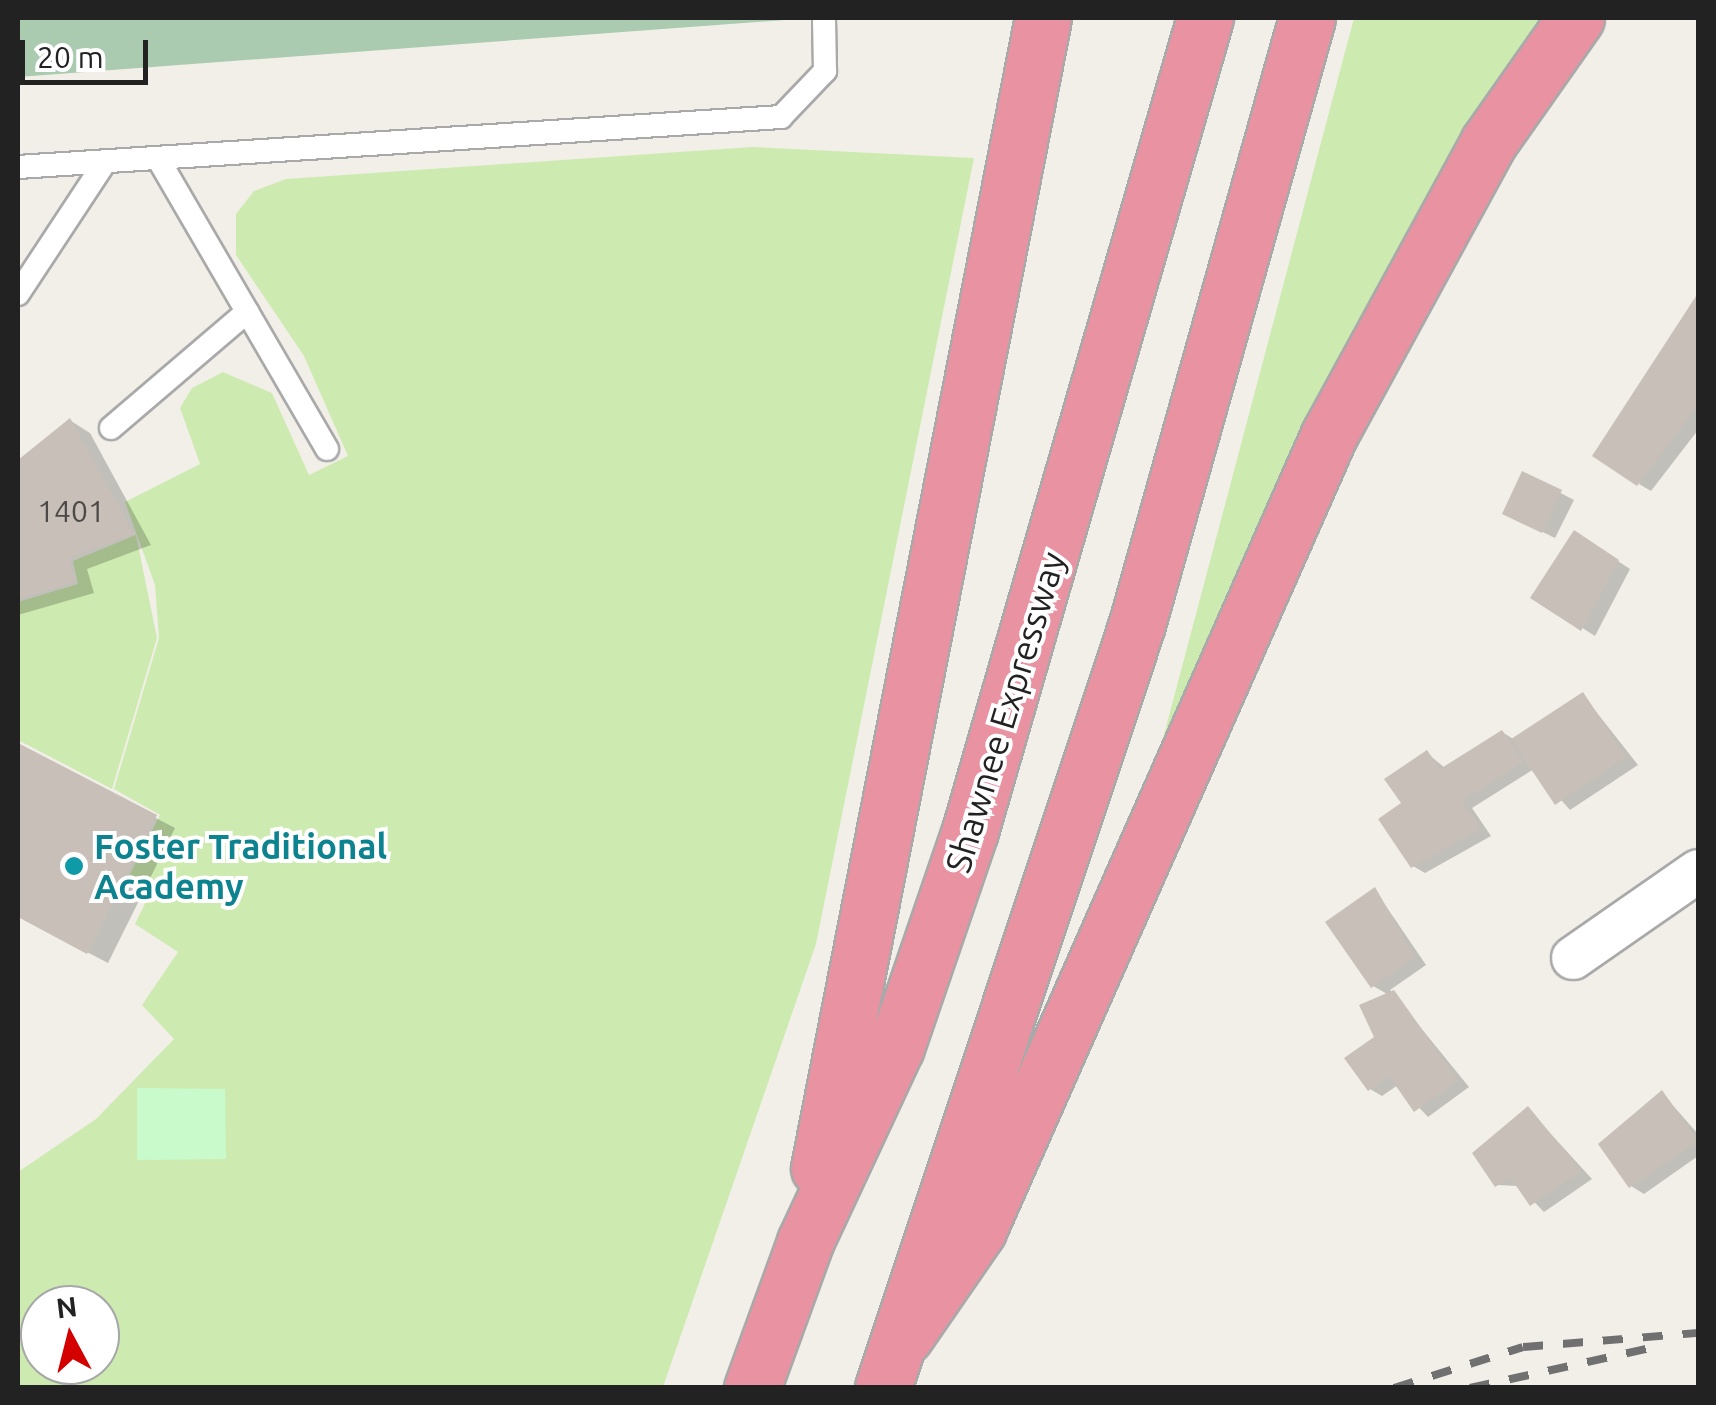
<!DOCTYPE html>
<html>
<head>
<meta charset="utf-8">
<style>
  body { margin:0 }
  #map { position:relative; width:1716px; height:1405px; overflow:hidden; background:#f2efe9; font-family:Ubuntu,sans-serif }
  div>[style] { position:absolute }
  .grass>* { inset:0; background:#cdebb0 }
  .cemetery>* { inset:0; background:#aacbaf }
  .park>* { inset:0; background:#c8facc }
  .shadow>* { inset:0; background:#0003 }
  .building>* { inset:0; background:#c7bfb8 }
  .roads { filter:drop-shadow(2px 0 #a9a9a9) drop-shadow(-2px 0 #a9a9a9) drop-shadow(0 2px #a9a9a9) drop-shadow(0 -2px #a9a9a9) }
  .lane>* { height:22px; margin:-11px; padding:0 11px; transform-origin:11px; border-radius:11px; background:#fff }
  .street>* { height:42px; margin:-21px; padding:0 21px; transform-origin:21px; border-radius:21px; background:#fff }
  .highway>* { height:55px; margin:-27.5px; padding:0 27.5px; transform-origin:27.5px; border-radius:27.5px; background:#e892a2 }
  .rail>* { height:8px; margin-top:-4px; transform-origin:0; background:repeating-linear-gradient(90deg,#707070 0 20px,transparent 0 40px) }
  .dots>* { width:28px; height:28px; translate:-50% -50%; box-sizing:border-box; border:5px solid #fff; border-radius:50% }
  span { translate:-50% -50%; white-space:nowrap; text-align:center; line-height:1.15; -webkit-text-stroke:8px #fff; paint-order:stroke }
  .number-label { font-size:30px; color:#4b4948 }
  .number-label span { -webkit-text-stroke-width:0 }
  .street-label { font-size:35px; color:#222 }
  .culture-label { font-size:35px; color:#0d838f; font-weight:700 }
  .left { translate:0 -50%; text-align:left }
  .frame { position:absolute; inset:0; border:20px solid #222; pointer-events:none }
  .north { position:absolute; left:20px; top:1285px; width:100px; height:100px; box-sizing:border-box; background:#fff; border:2px solid #a7a7a7; border-radius:50%; rotate:353deg; font-size:28px; font-weight:700; line-height:40px; text-align:center; color:#222 }
  .north::after { content:''; display:block; margin:auto; width:35px; height:45px; background:#d40000; clip-path:polygon(50% 0,100% 100%,50% 72%,0 100%) }
  .scale { position:absolute; left:20px; top:40px; width:128px; height:45px; box-sizing:border-box; border:5px solid #222; border-top:0; padding-left:12px; font-size:30px; line-height:35px; white-space:nowrap; color:#222; -webkit-text-stroke:8px #fff; paint-order:stroke }
</style>
</head>
<body>
<div id="map">
  <div class="grass">
    <div style="clip-path:polygon(1354px 18px,1544px 18px,1355px 326px,1161px 746px)"></div>
    <div style="clip-path:polygon(evenodd,752px 147px,974px 158px,816px 944px,663px 1387px,18px 1388px,18px 1172px,96px 1119px,174px 1039px,142px 1005px,178px 952px,135px 924px,153px 887px,130px 874px,160px 815px,114px 789px,159px 638px,155px 585px,125px 502px,200px 464px,180px 408px,192px 388px,223px 372px,272px 393px,309px 475px,348px 456px,304px 356px,236px 255px,236px 214px,254px 191px,286px 179px,752px 147px,40px 1305px,100px 1305px,100px 1365px,40px 1365px,40px 1305px)"></div>
    <div style="clip-path:polygon(136px 535px,157px 638px,112px 789px,18px 740px,18px 602px,78px 584px,73px 561px)"></div>
  </div>
  <div class="cemetery">
    <div style="clip-path:polygon(18px 18px,811px 18px,18px 77px)"></div>
  </div>
  <div class="park">
    <div style="clip-path:polygon(137px 1088px,225px 1089px,226px 1159px,137px 1160px)"></div>
  </div>
  <div class="shadow">
    <div style="clip-path:polygon(1687px 315px,1698px 322px,1698px 430px,1651px 491px,1639px 484px)"></div>
    <div style="clip-path:polygon(71px 421px,90px 433px,151px 545px,87px 569px,94px 593px,18px 615px,18px 463px)"></div>
    <div style="clip-path:polygon(1524px 474px,1574px 500px,1555px 538px,1518px 520px)"></div>
    <div style="clip-path:polygon(1587px 541px,1630px 569px,1595px 636px,1534px 597px)"></div>
    <div style="clip-path:polygon(1583px 695px,1638px 765px,1570px 810px,1534px 769px,1472px 808px,1491px 836px,1425px 873px,1413px 866px,1404px 804px,1427px 753px,1445px 768px,1502px 732px,1515px 740px)"></div>
    <div style="clip-path:polygon(18px 746px,175px 828px,108px 963px,18px 916px)"></div>
    <div style="clip-path:polygon(1375px 890px,1426px 965px,1390px 990px,1469px 1087px,1428px 1117px,1398px 1085px,1382px 1096px,1370px 1089px,1389px 995px,1373px 986px)"></div>
    <div style="clip-path:polygon(1662px 1093px,1698px 1134px,1698px 1156px,1644px 1194px,1631px 1186px)"></div>
    <div style="clip-path:polygon(1528px 1109px,1592px 1179px,1544px 1212px,1519px 1186px,1497px 1185px)"></div>
  </div>
  <div class="building">
    <div style="clip-path:polygon(1698px 293px,1698px 405px,1637px 486px,1592px 456px)"></div>
    <div style="clip-path:polygon(70px 418px,134px 534px,69px 558px,76px 582px,18px 599px,18px 460px)"></div>
    <div style="clip-path:polygon(1522px 471px,1562px 490px,1542px 533px,1502px 514px)"></div>
    <div style="clip-path:polygon(1574px 530px,1619px 560px,1581px 631px,1530px 598px)"></div>
    <div style="clip-path:polygon(1583px 692px,1626px 757px,1555px 805px,1511px 739px)"></div>
    <div style="clip-path:polygon(1502px 730px,1523px 762px,1462px 801px,1481px 829px,1411px 868px,1378px 819px,1401px 803px,1384px 779px,1427px 750px,1440px 769px)"></div>
    <div style="clip-path:polygon(18px 743px,157px 815px,87px 954px,18px 917px)"></div>
    <div style="clip-path:polygon(1375px 887px,1415px 957px,1371px 988px,1325px 922px)"></div>
    <div style="clip-path:polygon(1394px 990px,1458px 1080px,1414px 1112px,1389px 1076px,1368px 1091px,1344px 1058px,1374px 1037px,1359px 1005px)"></div>
    <div style="clip-path:polygon(1662px 1090px,1698px 1141px,1629px 1188px,1598px 1144px)"></div>
    <div style="clip-path:polygon(1528px 1106px,1581px 1171px,1530px 1206px,1510px 1177px,1495px 1187px,1472px 1153px)"></div>
  </div>
  <div class="roads">
    <div class="lane">
      <div style="left:160px;top:162px;width:332px;rotate:59.8deg"></div>
      <div style="left:18px;top:167px;width:765px;rotate:-3.75deg"></div>
      <div style="left:781px;top:117px;width:64px;rotate:-46.3deg"></div>
      <div style="left:825px;top:71px;width:53px;rotate:-91.1deg"></div>
      <div style="left:18px;top:294px;width:154px;rotate:-56.6deg"></div>
      <div style="left:111px;top:428px;width:179px;rotate:-40.5deg"></div>
    </div>
    <div class="street">
      <div style="left:1573px;top:958px;width:152px;rotate:-34.8deg"></div>
    </div>
    <div class="highway">
      <div style="left:819px;top:1168px;width:1172px;rotate:-78.98deg"></div>
      <div style="left:905px;top:1336px;width:129px;rotate:-55.4deg"></div>
      <div style="left:978px;top:1230px;width:869px;rotate:-66.18deg"></div>
      <div style="left:1329px;top:435px;width:332px;rotate:-61.4deg"></div>
      <div style="left:1488px;top:143px;width:153px;rotate:-54.9deg"></div>
      <div style="left:752px;top:1388px;width:155px;rotate:-70deg"></div>
      <div style="left:805px;top:1242px;width:215px;rotate:-65deg"></div>
      <div style="left:896px;top:1047px;width:228px;rotate:-71.1deg"></div>
      <div style="left:970px;top:831px;width:846px;rotate:-73.88deg"></div>
      <div style="left:883px;top:1388px;width:805px;rotate:-71.61deg"></div>
      <div style="left:1137px;top:624px;width:629px;rotate:-74.33deg"></div>
    </div>
  </div>
  <div class="rail">
    <div style="left:1394px;top:1388px;width:135px;rotate:-17.6deg"></div>
    <div style="left:1523px;top:1347px;width:176px;rotate:-4.6deg"></div>
    <div style="left:1470px;top:1388px;width:199px;rotate:-12.5deg"></div>
  </div>
  <div class="dots">
    <div style="left:74px;top:866px;background:#0f9aa8"></div>
  </div>
  <div class="number-label">
    <span style="left:71px;top:511px">1401</span>
  </div>
  <div class="street-label">
    <span style="left:1005px;top:712px;rotate:-73deg">Shawnee Expressway</span>
  </div>
  <div class="culture-label">
    <span class="left" style="left:94px;top:866px">Foster Traditional<br>Academy</span>
  </div>
  <div class="frame"></div>
  <div class="north">N</div>
  <div class="scale">20 m</div>
</div>
</body>
</html>
